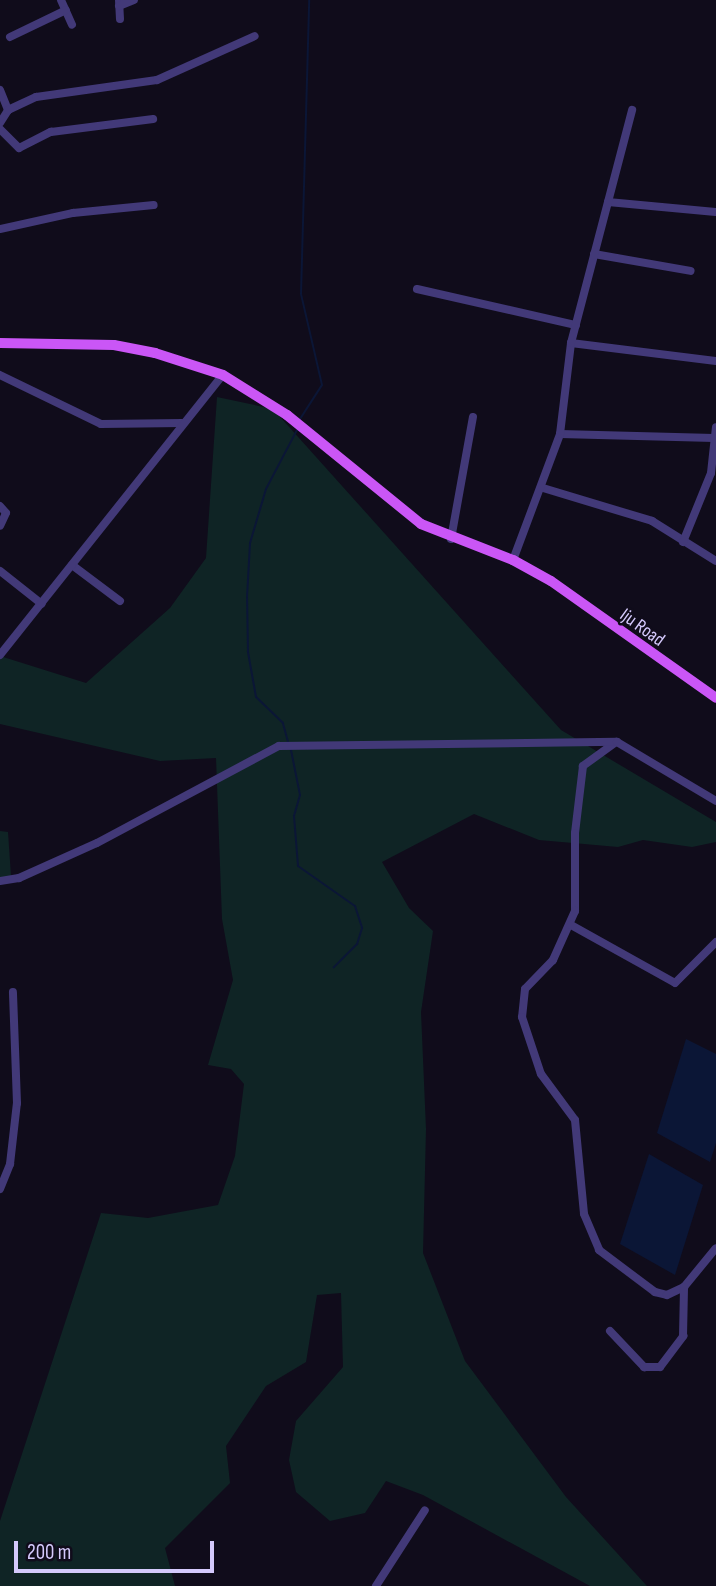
<!DOCTYPE html>
<html>
<head>
<meta charset="utf-8">
<style>
  body { margin:0 }
  #map { position:relative; width:716px; height:1586px; overflow:hidden; background:#100c1b; font-family:"Sofia Sans Condensed",sans-serif }
  div>[style] { position:absolute }
  .green>* { inset:0; background:#0f2425 }
  .water>* { inset:0; background:#0b1636 }
  .stream>* { height:2px; margin:-1px; padding:0 1px; transform-origin:1px; border-radius:1px; background:#0b1636 }
  .minor>* { height:8px; margin:-4px; padding:0 4px; transform-origin:4px; border-radius:4px; background:#423978 }
  .major>* { height:10px; margin:-5px; padding:0 5px; transform-origin:5px; border-radius:5px; background:#ca56f6 }
  span { translate:-50% -50%; white-space:nowrap; text-align:center; line-height:1.15; -webkit-text-stroke:5px #100c1b; paint-order:stroke }
  .street-label { font-size:19px; color:#d4c9fc }
  .scale { position:absolute; left:14px; top:1541px; width:200px; height:32px; box-sizing:border-box; border:4px solid #d4c9fc; border-top:0; padding-left:9px; font-size:21px; line-height:24px; white-space:nowrap; color:#d4c9fc; -webkit-text-stroke:5px #100c1b; paint-order:stroke }
</style>
</head>
<body>
<div id="map">
  <div class="green">
    <div style="clip-path:polygon(217px 397px,273px 409px,561px 730px,716px 822px,716px 842px,692px 847px,643px 840px,618px 847px,539px 840px,474px 814px,382px 862px,409px 908px,433px 931px,421px 1012px,426px 1129px,423px 1253px,465px 1361px,566px 1497px,647px 1586px,590px 1586px,423px 1495px,386px 1481px,365px 1513px,330px 1521px,296px 1492px,289px 1460px,296px 1421px,343px 1367px,341px 1293px,317px 1295px,306px 1362px,266px 1386px,226px 1446px,230px 1483px,165px 1548px,175px 1586px,0 1586px,0 1521px,101px 1213px,148px 1218px,218px 1205px,235px 1156px,244px 1084px,231px 1069px,208px 1065px,233px 980px,222px 919px,216px 758px,160px 761px,0 724px,0 656px,86px 683px,170px 608px,206px 558px)"></div>
    <div style="clip-path:polygon(0 831px,8px 832px,11px 876px,0 878px)"></div>
  </div>
  <div class="water">
    <div style="clip-path:polygon(686px 1039px,716px 1054px,716px 1143px,710px 1162px,657px 1133px)"></div>
    <div style="clip-path:polygon(649px 1154px,703px 1185px,675px 1275px,620px 1244px)"></div>
  </div>
  <div class="stream">
    <div style="left:300px;top:419px;width:40px;rotate:-57.1deg"></div>
    <div style="left:322px;top:385px;width:93px;rotate:-103deg"></div>
    <div style="left:301px;top:294px;width:294px;rotate:-88.4deg"></div>
    <div style="left:288px;top:742px;width:20px;rotate:-105deg"></div>
    <div style="left:283px;top:723px;width:37px;rotate:-136deg"></div>
    <div style="left:256px;top:697px;width:46px;rotate:-100.1deg"></div>
    <div style="left:248px;top:652px;width:55px;rotate:-91deg"></div>
    <div style="left:247px;top:597px;width:54px;rotate:-86.8deg"></div>
    <div style="left:250px;top:543px;width:56px;rotate:-73.5deg"></div>
    <div style="left:266px;top:489px;width:69px;rotate:-62.3deg"></div>
    <div style="left:291px;top:750px;width:46px;rotate:78.7deg"></div>
    <div style="left:300px;top:795px;width:22px;rotate:106deg"></div>
    <div style="left:294px;top:816px;width:50px;rotate:85.4deg"></div>
    <div style="left:298px;top:866px;width:70px;rotate:35.1deg"></div>
    <div style="left:355px;top:906px;width:23px;rotate:72deg"></div>
    <div style="left:362px;top:928px;width:17px;rotate:107deg"></div>
    <div style="left:357px;top:944px;width:33px;rotate:135deg"></div>
  </div>
  <div class="minor">
    <div style="left:61px;top:0;width:27px;rotate:66deg"></div>
    <div style="left:119px;top:0;width:19px;rotate:87deg"></div>
    <div style="left:119px;top:6px;width:16px;rotate:-22deg"></div>
    <div style="left:10px;top:37px;width:62px;rotate:-25.7deg"></div>
    <div style="left:0;top:90px;width:22px;rotate:68deg"></div>
    <div style="left:0;top:123px;width:15px;rotate:-58deg"></div>
    <div style="left:8px;top:110px;width:31px;rotate:-25deg"></div>
    <div style="left:36px;top:97px;width:122px;rotate:-8deg"></div>
    <div style="left:157px;top:80px;width:107px;rotate:-24.2deg"></div>
    <div style="left:0;top:129px;width:27px;rotate:45deg"></div>
    <div style="left:19px;top:148px;width:36px;rotate:-27deg"></div>
    <div style="left:51px;top:132px;width:103px;rotate:-7.3deg"></div>
    <div style="left:608px;top:202px;width:108px;rotate:5.3deg"></div>
    <div style="left:0;top:229px;width:75px;rotate:-12.4deg"></div>
    <div style="left:73px;top:213px;width:81px;rotate:-5.6deg"></div>
    <div style="left:594px;top:254px;width:98px;rotate:9.9deg"></div>
    <div style="left:417px;top:289px;width:163px;rotate:12.8deg"></div>
    <div style="left:571px;top:343px;width:146px;rotate:7.1deg"></div>
    <div style="left:0;top:375px;width:112px;rotate:25.9deg"></div>
    <div style="left:101px;top:424px;width:81px;rotate:-0.7deg"></div>
    <div style="left:560px;top:434px;width:154px;rotate:1.5deg"></div>
    <div style="left:543px;top:488px;width:114px;rotate:16.8deg"></div>
    <div style="left:652px;top:521px;width:75px;rotate:32deg"></div>
    <div style="left:0;top:506px;width:9px;rotate:49deg"></div>
    <div style="left:6px;top:513px;width:14px;rotate:115deg"></div>
    <div style="left:451px;top:539px;width:124px;rotate:-79.8deg"></div>
    <div style="left:683px;top:542px;width:74px;rotate:-67.9deg"></div>
    <div style="left:711px;top:473px;width:46px;rotate:-83.8deg"></div>
    <div style="left:513px;top:560px;width:134px;rotate:-69.5deg"></div>
    <div style="left:560px;top:434px;width:92px;rotate:-83.1deg"></div>
    <div style="left:571px;top:343px;width:241px;rotate:-75.3deg"></div>
    <div style="left:72px;top:565px;width:60px;rotate:36.9deg"></div>
    <div style="left:0;top:571px;width:53px;rotate:38.2deg"></div>
    <div style="left:0;top:655px;width:358px;rotate:-51.5deg"></div>
    <div style="left:616px;top:742px;width:41px;rotate:144deg"></div>
    <div style="left:583px;top:766px;width:67px;rotate:96.8deg"></div>
    <div style="left:575px;top:833px;width:78px;rotate:90deg"></div>
    <div style="left:575px;top:911px;width:54px;rotate:114.2deg"></div>
    <div style="left:553px;top:960px;width:40px;rotate:134deg"></div>
    <div style="left:525px;top:989px;width:28px;rotate:96deg"></div>
    <div style="left:522px;top:1017px;width:60px;rotate:71.6deg"></div>
    <div style="left:541px;top:1074px;width:57px;rotate:53.5deg"></div>
    <div style="left:575px;top:1120px;width:94px;rotate:84.5deg"></div>
    <div style="left:584px;top:1214px;width:39px;rotate:67deg"></div>
    <div style="left:599px;top:1250px;width:70px;rotate:36.9deg"></div>
    <div style="left:655px;top:1292px;width:12px;rotate:14deg"></div>
    <div style="left:667px;top:1295px;width:19px;rotate:-25deg"></div>
    <div style="left:684px;top:1287px;width:50px;rotate:-50.6deg"></div>
    <div style="left:0;top:881px;width:19px;rotate:-9deg"></div>
    <div style="left:19px;top:878px;width:85px;rotate:-24.2deg"></div>
    <div style="left:97px;top:843px;width:206px;rotate:-28.1deg"></div>
    <div style="left:279px;top:746px;width:338px;rotate:-0.7deg"></div>
    <div style="left:617px;top:742px;width:115px;rotate:30.8deg"></div>
    <div style="left:571px;top:925px;width:119px;rotate:29.1deg"></div>
    <div style="left:675px;top:983px;width:58px;rotate:-45deg"></div>
    <div style="left:0;top:1189px;width:27px;rotate:-68deg"></div>
    <div style="left:10px;top:1164px;width:61px;rotate:-83.5deg"></div>
    <div style="left:17px;top:1103px;width:111px;rotate:-92.1deg"></div>
    <div style="left:610px;top:1331px;width:50px;rotate:46.6deg"></div>
    <div style="left:644px;top:1367px;width:16px"></div>
    <div style="left:660px;top:1367px;width:39px;rotate:-53deg"></div>
    <div style="left:683px;top:1336px;width:49px;rotate:-88.8deg"></div>
    <div style="left:376px;top:1586px;width:90px;rotate:-57.2deg"></div>
  </div>
  <div class="major">
    <div style="left:0;top:343px;width:114px;rotate:1deg"></div>
    <div style="left:114px;top:345px;width:42px;rotate:11deg"></div>
    <div style="left:155px;top:353px;width:71px;rotate:17.9deg"></div>
    <div style="left:223px;top:375px;width:75px;rotate:32deg"></div>
    <div style="left:287px;top:415px;width:173px;rotate:39.1deg"></div>
    <div style="left:421px;top:524px;width:99px;rotate:21.4deg"></div>
    <div style="left:513px;top:560px;width:43px;rotate:28.9deg"></div>
    <div style="left:551px;top:581px;width:202px;rotate:35.3deg"></div>
  </div>
  <div class="street-label">
    <span style="left:642px;top:628px;rotate:36deg">Iju Road</span>
  </div>
  <div class="scale">200 m</div>
</div>
</body>
</html>
